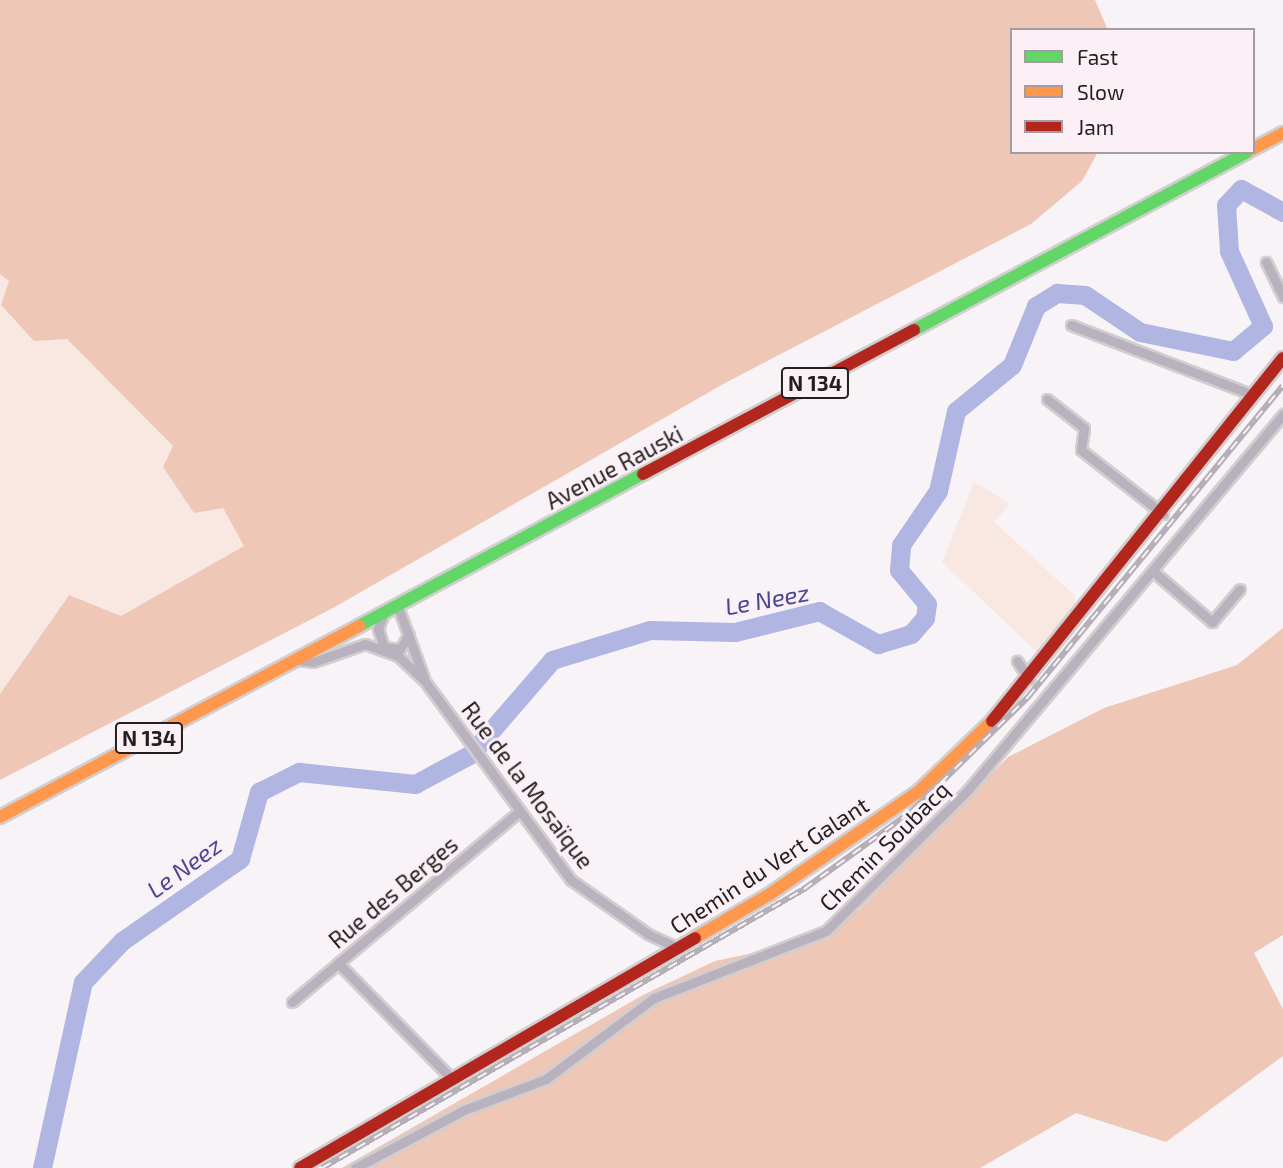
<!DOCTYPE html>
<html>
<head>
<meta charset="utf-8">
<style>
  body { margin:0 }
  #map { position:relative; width:1283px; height:1168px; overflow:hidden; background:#f8f3f6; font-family:"Exo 2",sans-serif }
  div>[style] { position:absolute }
  .green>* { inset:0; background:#f9e7e2 }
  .forest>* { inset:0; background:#eec7b7 }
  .river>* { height:19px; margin:-9.5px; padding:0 9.5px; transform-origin:9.5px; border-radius:9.5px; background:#b1b5e1 }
  .roads { filter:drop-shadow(2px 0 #d1ced0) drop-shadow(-2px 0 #d1ced0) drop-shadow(0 2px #d1ced0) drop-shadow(0 -2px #d1ced0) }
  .street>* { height:9px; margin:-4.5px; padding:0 4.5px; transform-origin:4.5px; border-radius:4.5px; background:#b9b1be }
  .fast>* { height:12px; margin:-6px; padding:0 6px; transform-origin:6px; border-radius:6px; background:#63d668 }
  .slow>* { height:12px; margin:-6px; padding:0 6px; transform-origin:6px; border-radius:6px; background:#ff974d }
  .jam>* { height:12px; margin:-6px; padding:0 6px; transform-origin:6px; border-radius:6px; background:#b3261e }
  .rail>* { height:6px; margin-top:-3px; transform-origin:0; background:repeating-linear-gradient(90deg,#fbf0f6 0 10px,#b5afb7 0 20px); box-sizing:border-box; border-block:2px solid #b5afb7 }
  span { translate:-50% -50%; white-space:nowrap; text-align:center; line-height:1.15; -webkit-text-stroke:6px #fbf0f6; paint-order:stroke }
  .shield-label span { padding:2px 5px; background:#fbf0f6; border:2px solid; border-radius:5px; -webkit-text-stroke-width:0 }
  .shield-label { font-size:21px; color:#231f21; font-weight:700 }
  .street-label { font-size:23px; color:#231f21 }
  .water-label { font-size:24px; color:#454892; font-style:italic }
  .legend { position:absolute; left:1010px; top:28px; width:245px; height:126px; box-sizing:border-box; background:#fbf0f6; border:2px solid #a59ca1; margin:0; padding:9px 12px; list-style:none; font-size:21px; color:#231f21 }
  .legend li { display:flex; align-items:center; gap:14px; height:35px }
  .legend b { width:35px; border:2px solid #a59ca1 }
</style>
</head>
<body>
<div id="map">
  <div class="green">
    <div style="clip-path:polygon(0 274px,9px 281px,1px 305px,34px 341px,67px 339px,173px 446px,223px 508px,244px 546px,121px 616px,68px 595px,0 694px)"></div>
    <div style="clip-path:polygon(974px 482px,1010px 504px,994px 522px,1074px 595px,1076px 608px,1037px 652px,942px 562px)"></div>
  </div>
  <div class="forest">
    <div style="clip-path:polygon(0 0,1095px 0,1108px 30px,1012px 30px,1012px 152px,1098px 152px,1082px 181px,1031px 224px,725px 383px,333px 608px,0 780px,0 694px,69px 595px,121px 616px,244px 546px,223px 508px,194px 513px,163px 467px,173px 446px,67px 339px,34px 341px,1px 305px,9px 281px,0 274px)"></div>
    <div style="clip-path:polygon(1283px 628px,1283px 935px,1254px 953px,1283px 1009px,1283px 1056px,1166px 1142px,1076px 1113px,980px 1168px,342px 1168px,643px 995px,715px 961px,821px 939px,860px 909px,1008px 757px,1104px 708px,1237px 665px)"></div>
  </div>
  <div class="river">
    <div style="left:42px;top:1168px;width:190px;rotate:-77.6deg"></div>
    <div style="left:83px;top:982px;width:57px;rotate:-46.4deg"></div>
    <div style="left:122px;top:941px;width:144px;rotate:-34.8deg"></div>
    <div style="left:240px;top:859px;width:70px;rotate:-74.2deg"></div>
    <div style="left:259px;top:792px;width:45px;rotate:-26.6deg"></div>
    <div style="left:299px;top:772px;width:117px;rotate:5.9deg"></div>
    <div style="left:415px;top:784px;width:64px;rotate:-28.2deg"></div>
    <div style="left:471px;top:754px;width:124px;rotate:-49.2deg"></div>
    <div style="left:552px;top:660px;width:102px;rotate:-17deg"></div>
    <div style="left:650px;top:630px;width:85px;rotate:1.3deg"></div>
    <div style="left:735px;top:632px;width:87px;rotate:-14deg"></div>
    <div style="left:819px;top:611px;width:68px;rotate:29.2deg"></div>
    <div style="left:878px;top:644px;width:34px;rotate:-17deg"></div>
    <div style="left:911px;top:634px;width:21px;rotate:-49deg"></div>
    <div style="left:925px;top:618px;width:14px;rotate:-82deg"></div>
    <div style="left:927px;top:604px;width:44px;rotate:-129.5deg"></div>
    <div style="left:899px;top:570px;width:25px;rotate:-85deg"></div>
    <div style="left:901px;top:545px;width:65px;rotate:-55.6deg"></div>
    <div style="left:938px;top:491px;width:82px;rotate:-77.3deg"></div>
    <div style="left:956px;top:411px;width:72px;rotate:-39.4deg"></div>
    <div style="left:1012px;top:365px;width:64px;rotate:-67.9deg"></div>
    <div style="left:1036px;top:306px;width:25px;rotate:-32deg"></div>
    <div style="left:1057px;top:293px;width:28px;rotate:4deg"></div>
    <div style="left:1085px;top:295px;width:66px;rotate:33.9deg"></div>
    <div style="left:1140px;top:332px;width:95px;rotate:11.5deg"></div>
    <div style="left:1233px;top:351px;width:39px;rotate:-40deg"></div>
    <div style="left:1263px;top:326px;width:82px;rotate:-114.4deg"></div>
    <div style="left:1229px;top:251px;width:46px;rotate:-93.7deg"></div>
    <div style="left:1226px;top:205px;width:22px;rotate:-47deg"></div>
    <div style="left:1241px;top:189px;width:48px;rotate:28.7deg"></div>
  </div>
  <div class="roads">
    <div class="street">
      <div style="left:1266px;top:262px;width:39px;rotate:64deg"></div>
      <div style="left:1071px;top:325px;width:195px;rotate:21deg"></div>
      <div style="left:1047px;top:399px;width:47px;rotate:38.1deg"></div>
      <div style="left:1084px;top:428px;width:22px;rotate:98deg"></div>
      <div style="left:1081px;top:450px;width:104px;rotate:38deg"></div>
      <div style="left:1154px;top:572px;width:77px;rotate:40.8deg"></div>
      <div style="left:1212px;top:622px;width:43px;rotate:-49.7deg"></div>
      <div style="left:398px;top:607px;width:76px;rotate:69.9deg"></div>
      <div style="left:383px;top:615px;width:15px;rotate:110deg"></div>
      <div style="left:378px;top:629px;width:19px;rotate:72deg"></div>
      <div style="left:384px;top:647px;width:16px;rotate:7deg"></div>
      <div style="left:400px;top:649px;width:17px;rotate:-59deg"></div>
      <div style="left:299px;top:660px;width:14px;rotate:8deg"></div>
      <div style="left:313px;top:662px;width:55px;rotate:-19.1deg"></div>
      <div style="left:365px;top:644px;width:35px;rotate:20deg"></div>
      <div style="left:398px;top:656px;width:35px;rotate:43deg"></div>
      <div style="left:424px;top:680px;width:248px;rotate:53.7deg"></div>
      <div style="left:571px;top:880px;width:94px;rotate:35deg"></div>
      <div style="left:648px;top:934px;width:35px;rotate:25deg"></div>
      <div style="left:1017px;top:661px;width:22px;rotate:56deg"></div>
      <div style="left:338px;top:963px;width:164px;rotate:45.5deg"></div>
      <div style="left:292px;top:1002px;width:297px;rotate:-40deg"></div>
      <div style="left:355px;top:1168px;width:123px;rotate:-28deg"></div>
      <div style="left:464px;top:1110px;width:88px;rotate:-20.7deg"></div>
      <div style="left:546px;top:1079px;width:135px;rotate:-36.9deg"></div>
      <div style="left:654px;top:998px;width:185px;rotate:-21.3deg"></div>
      <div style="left:826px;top:931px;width:200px;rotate:-44.8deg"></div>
      <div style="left:968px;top:790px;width:491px;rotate:-50deg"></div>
    </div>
    <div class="fast">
      <div style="left:914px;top:330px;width:378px;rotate:-28.1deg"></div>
      <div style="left:359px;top:626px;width:322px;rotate:-28.2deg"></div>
    </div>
    <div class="slow">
      <div style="left:1253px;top:149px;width:34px;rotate:-28deg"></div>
      <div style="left:0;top:817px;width:407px;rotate:-28deg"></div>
      <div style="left:695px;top:938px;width:87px;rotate:-30.4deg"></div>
      <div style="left:770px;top:894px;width:180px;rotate:-34.6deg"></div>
      <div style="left:918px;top:792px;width:103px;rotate:-43.8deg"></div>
    </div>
    <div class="jam">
      <div style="left:643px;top:474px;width:307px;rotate:-28deg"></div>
      <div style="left:992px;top:721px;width:465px;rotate:-51.3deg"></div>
      <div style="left:300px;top:1168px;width:457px;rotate:-30.2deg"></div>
    </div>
  </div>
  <div class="rail">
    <div style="left:322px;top:1168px;width:557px;rotate:-30.06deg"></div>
    <div style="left:804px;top:889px;width:133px;rotate:-35.8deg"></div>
    <div style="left:912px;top:811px;width:163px;rotate:-44.5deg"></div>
    <div style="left:1028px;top:697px;width:402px;rotate:-50.7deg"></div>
  </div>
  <div class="shield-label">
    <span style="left:815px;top:383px">N 134</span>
    <span style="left:149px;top:738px">N 134</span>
  </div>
  <div class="street-label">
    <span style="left:614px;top:467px;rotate:-28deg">Avenue Rauski</span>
    <span style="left:528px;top:785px;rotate:53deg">Rue de la Mosaïque</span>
    <span style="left:884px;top:846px;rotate:-45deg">Chemin Soubacq</span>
    <span style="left:769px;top:865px;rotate:-33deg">Chemin du Vert Galant</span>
    <span style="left:393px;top:892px;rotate:-40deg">Rue des Berges</span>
  </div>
  <div class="water-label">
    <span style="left:767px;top:599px;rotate:-10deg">Le Neez</span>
    <span style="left:184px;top:867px;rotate:-36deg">Le Neez</span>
  </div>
  <ul class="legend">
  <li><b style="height:9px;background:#63d668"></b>Fast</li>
  <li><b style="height:9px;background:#ff974d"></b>Slow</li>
  <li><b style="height:9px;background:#b3261e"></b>Jam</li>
  </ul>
</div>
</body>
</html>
